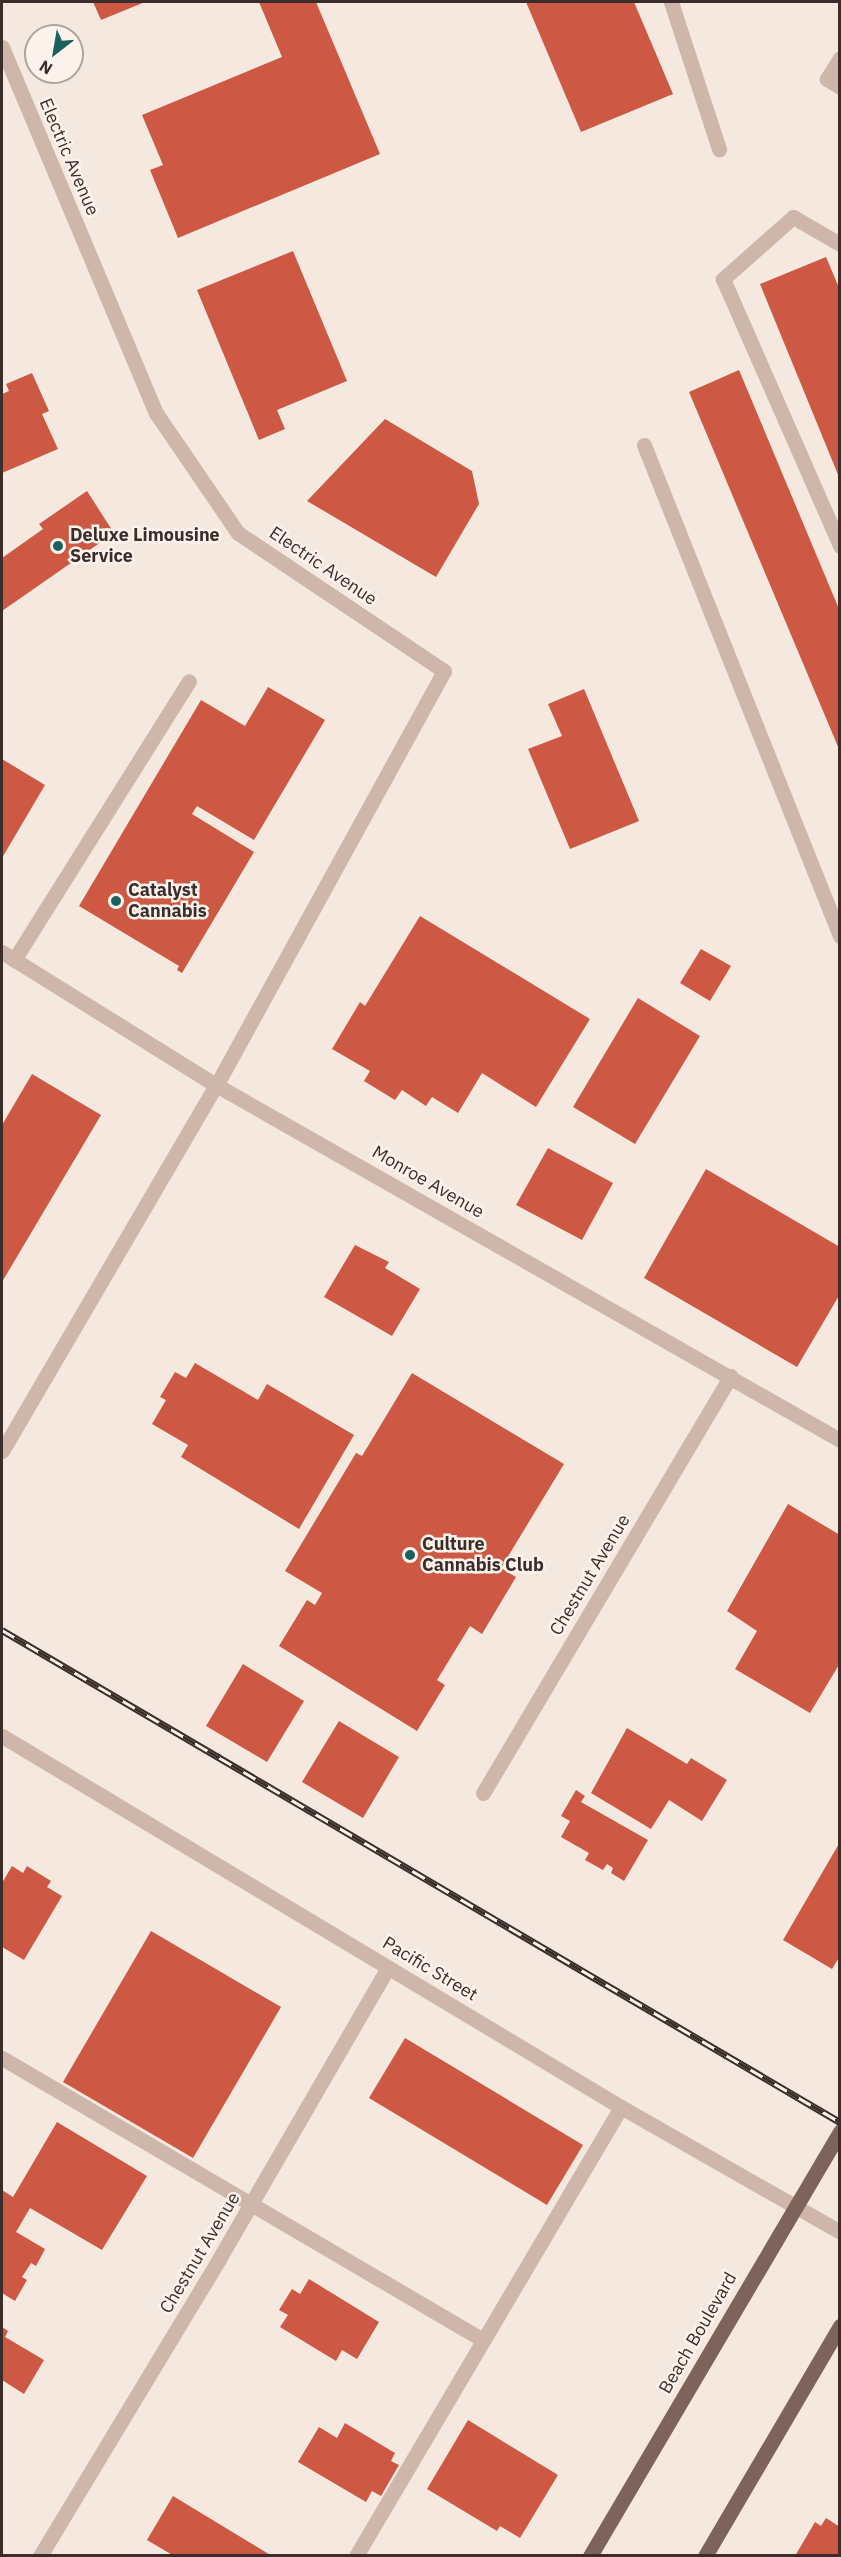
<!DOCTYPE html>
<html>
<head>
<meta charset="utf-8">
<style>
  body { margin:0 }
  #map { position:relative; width:841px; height:2557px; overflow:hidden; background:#f4e8df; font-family:"IBM Plex Sans",sans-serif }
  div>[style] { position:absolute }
  .building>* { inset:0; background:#cd5944 }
  .service>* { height:15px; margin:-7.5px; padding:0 7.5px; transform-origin:7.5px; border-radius:7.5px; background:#ceb7aa }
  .minor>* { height:15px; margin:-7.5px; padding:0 7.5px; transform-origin:7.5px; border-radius:7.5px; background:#ceb7aa }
  .primary>* { height:15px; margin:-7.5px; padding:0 7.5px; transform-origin:7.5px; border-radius:7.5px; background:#7e635a }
  .rail>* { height:7px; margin-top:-3.5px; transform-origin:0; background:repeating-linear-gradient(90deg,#fbf3ec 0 14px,#3b2d2a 0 28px); box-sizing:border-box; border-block:2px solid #3b2d2a }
  .dots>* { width:16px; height:16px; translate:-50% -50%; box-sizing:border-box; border:3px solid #fbf3ec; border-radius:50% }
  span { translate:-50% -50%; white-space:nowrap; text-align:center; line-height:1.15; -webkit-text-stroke:5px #fbf3ec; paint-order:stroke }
  .street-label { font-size:18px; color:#3b2d2a }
  .poi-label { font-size:18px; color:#3b2d2a; font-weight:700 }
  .left { translate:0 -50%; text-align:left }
  .frame { position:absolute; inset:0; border:3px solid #3b2d2a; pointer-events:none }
  .north { position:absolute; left:24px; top:24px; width:60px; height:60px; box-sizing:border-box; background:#fbf3ec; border:2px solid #aea49e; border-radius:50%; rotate:211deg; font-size:16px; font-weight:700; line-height:24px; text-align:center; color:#3b2d2a }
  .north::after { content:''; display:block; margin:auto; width:21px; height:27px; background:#1c605e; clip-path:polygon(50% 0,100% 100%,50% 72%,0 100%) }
</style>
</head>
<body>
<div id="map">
  <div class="building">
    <div style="clip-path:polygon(93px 2px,145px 2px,101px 20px)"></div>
    <div style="clip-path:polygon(259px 2px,316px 2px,380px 154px,178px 238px,150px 170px,163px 165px,142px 115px,282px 57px)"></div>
    <div style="clip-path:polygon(526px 2px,634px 2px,673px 94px,581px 132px)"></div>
    <div style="clip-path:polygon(293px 251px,347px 381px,277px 410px,285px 429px,259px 440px,197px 290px)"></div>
    <div style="clip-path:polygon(826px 257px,840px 290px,839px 477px,760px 284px)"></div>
    <div style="clip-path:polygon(739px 370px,839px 609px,839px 749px,689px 392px)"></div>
    <div style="clip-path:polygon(32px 373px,49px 411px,42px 414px,58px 449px,2px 473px,2px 394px,9px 391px,6px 384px)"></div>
    <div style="clip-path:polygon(385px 419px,472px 471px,479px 504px,436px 577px,307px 501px)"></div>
    <div style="clip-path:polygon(87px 491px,114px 533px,2px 611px,2px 558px,43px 529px,39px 524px)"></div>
    <div style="clip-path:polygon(268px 687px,325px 720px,254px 840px,197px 806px,192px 814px,254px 852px,182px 973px,177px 970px,179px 966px,79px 906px,201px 700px,245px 726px)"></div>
    <div style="clip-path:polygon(584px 689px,639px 821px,570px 849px,528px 749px,562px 736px,548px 704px)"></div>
    <div style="clip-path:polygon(2px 759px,45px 785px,2px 858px)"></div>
    <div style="clip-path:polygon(420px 916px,590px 1019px,536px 1107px,482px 1073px,458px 1113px,432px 1097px,426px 1106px,402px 1090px,395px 1100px,364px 1081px,370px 1071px,332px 1049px,360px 1002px,365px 1006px)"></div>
    <div style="clip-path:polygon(701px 949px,731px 966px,710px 1001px,680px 983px)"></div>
    <div style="clip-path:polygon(638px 998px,700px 1036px,635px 1144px,573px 1107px)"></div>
    <div style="clip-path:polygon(32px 1074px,101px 1115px,2px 1282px,2px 1125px)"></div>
    <div style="clip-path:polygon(548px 1148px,613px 1183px,582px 1240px,516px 1205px)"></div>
    <div style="clip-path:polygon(706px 1169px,840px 1247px,840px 1294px,797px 1367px,644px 1278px)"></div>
    <div style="clip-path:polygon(355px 1245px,389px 1262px,385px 1268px,420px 1289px,392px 1336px,324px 1297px)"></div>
    <div style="clip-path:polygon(195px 1363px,258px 1400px,267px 1384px,354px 1435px,299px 1529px,181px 1457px,188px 1445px,152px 1424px,166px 1400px,160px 1397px,175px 1372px,186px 1378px)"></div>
    <div style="clip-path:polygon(412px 1373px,564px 1464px,501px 1568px,516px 1577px,482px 1634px,470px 1626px,437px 1680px,445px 1685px,417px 1731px,279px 1646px,307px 1600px,315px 1605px,322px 1593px,285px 1571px,356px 1453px,362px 1456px)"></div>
    <div style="clip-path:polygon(788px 1504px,840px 1535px,840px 1663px,810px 1713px,735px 1669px,757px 1631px,727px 1611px)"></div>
    <div style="clip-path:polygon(243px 1664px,304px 1701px,267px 1762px,206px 1726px)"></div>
    <div style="clip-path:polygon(339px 1721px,399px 1757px,363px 1818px,302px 1782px)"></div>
    <div style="clip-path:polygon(627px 1728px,687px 1764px,691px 1758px,727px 1780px,702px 1821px,669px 1800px,651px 1829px,591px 1793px)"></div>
    <div style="clip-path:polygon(576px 1790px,585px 1796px,581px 1802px,648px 1840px,624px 1881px,611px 1873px,613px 1868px,607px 1864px,603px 1870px,585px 1860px,589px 1853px,561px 1837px,570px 1821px,561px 1816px)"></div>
    <div style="clip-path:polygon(840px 1842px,840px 1956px,832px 1969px,783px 1940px)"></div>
    <div style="clip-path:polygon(12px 1866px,23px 1873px,27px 1866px,51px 1881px,47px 1887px,62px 1896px,24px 1960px,2px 1947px,2px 1883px)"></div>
    <div style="clip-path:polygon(151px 1931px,281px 2007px,193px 2158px,63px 2082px)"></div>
    <div style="clip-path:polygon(405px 2038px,583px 2145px,547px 2205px,369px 2098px)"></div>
    <div style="clip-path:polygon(57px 2122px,147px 2176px,102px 2250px,30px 2208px,16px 2232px,45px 2249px,36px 2266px,31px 2263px,22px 2277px,27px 2280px,15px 2301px,2px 2293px,2px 2190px,13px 2197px)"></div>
    <div style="clip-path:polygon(309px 2279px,379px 2322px,357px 2359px,342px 2350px,336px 2361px,280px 2327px,288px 2315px,279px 2310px,292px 2289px,300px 2294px)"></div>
    <div style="clip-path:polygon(2px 2327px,8px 2331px,5px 2337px,44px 2360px,24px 2394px,2px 2380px)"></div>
    <div style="clip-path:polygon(468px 2420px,558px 2475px,520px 2538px,500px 2526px,497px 2531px,427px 2489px)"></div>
    <div style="clip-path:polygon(345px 2423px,395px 2453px,391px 2461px,399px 2465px,381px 2496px,372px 2491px,366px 2502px,298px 2462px,319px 2427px,337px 2438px)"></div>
    <div style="clip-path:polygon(173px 2496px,272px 2556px,174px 2556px,147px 2540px)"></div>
    <div style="clip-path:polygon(826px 2518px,840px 2527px,840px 2556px,795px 2556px,815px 2522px,821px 2526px)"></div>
  </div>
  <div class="service">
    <div style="left:671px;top:2px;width:155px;rotate:71.9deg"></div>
    <div style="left:840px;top:244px;width:54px;rotate:-150.1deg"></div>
    <div style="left:793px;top:217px;width:94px;rotate:138.5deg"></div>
    <div style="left:723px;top:279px;width:292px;rotate:66.3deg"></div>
    <div style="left:644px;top:445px;width:529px;rotate:68.24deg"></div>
    <div style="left:14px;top:960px;width:329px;rotate:-57.9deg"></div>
    <div style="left:2px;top:2058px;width:558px;rotate:30.38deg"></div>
    <div style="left:356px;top:2556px;width:521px;rotate:-59.45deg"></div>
  </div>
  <div class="minor">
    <div style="left:2px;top:47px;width:397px;rotate:67.2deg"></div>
    <div style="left:156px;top:413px;width:145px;rotate:55.7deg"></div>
    <div style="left:238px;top:533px;width:248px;rotate:33.8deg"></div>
    <div style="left:444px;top:671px;width:473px;rotate:118.8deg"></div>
    <div style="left:216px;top:1085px;width:424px;rotate:120.3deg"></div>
    <div style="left:840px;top:58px;width:25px;rotate:122deg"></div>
    <div style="left:827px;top:79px;width:15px;rotate:32deg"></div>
    <div style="left:2px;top:952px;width:252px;rotate:31.9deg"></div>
    <div style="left:216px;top:1085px;width:718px;rotate:29.64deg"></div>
    <div style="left:2px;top:1736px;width:722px;rotate:30.94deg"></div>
    <div style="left:621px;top:2107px;width:252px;rotate:29.7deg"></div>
    <div style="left:483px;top:1793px;width:485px;rotate:-59.3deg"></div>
    <div style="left:40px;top:2556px;width:347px;rotate:-58.9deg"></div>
    <div style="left:219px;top:2259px;width:337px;rotate:-59.9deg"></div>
  </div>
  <div class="primary">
    <div style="left:590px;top:2556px;width:493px;rotate:-59.5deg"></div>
    <div style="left:705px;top:2556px;width:267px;rotate:-59.6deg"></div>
  </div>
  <div class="rail">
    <div style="left:2px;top:1630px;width:972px;rotate:30.42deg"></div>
  </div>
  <div class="dots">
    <div style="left:58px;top:546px;background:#1c605e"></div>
    <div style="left:116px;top:901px;background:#1c605e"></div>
    <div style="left:410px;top:1555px;background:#1c605e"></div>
  </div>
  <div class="street-label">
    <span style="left:69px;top:157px;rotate:67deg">Electric Avenue</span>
    <span style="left:323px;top:566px;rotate:34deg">Electric Avenue</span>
    <span style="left:428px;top:1182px;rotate:30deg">Monroe Avenue</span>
    <span style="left:590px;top:1575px;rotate:-59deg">Chestnut Avenue</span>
    <span style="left:430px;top:1969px;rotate:31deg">Pacific Street</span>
    <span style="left:200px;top:2253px;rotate:-59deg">Chestnut Avenue</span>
    <span style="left:698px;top:2333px;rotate:-60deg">Beach Boulevard</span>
  </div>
  <div class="poi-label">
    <span class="left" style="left:70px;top:546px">Deluxe Limousine<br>Service</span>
    <span class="left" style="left:128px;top:901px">Catalyst<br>Cannabis</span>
    <span class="left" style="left:422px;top:1555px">Culture<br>Cannabis Club</span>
  </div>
  <div class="frame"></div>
  <div class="north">N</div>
</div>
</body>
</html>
